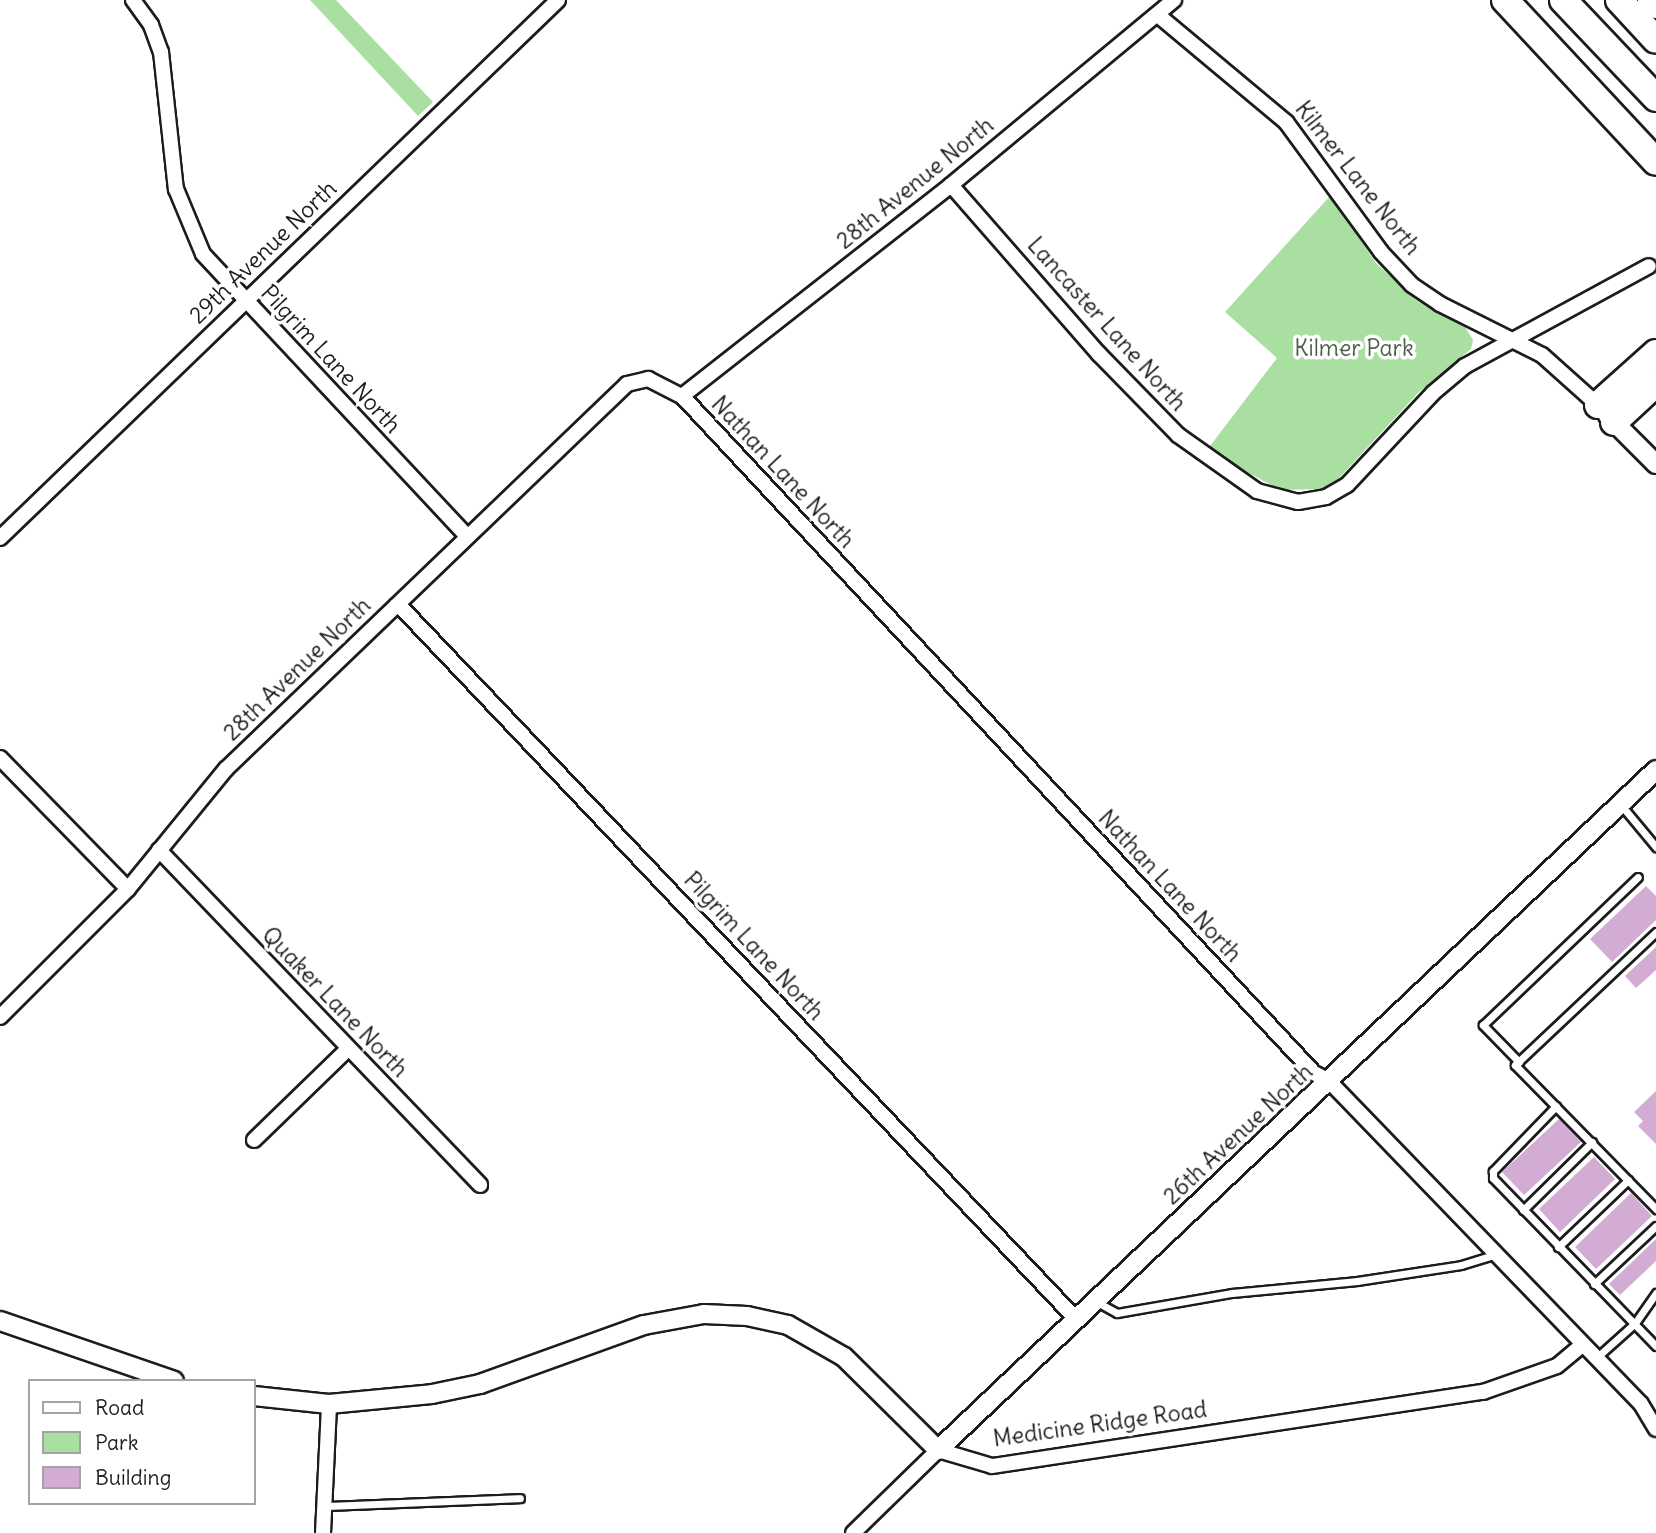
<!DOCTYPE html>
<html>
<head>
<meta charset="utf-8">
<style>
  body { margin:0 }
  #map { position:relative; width:1656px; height:1533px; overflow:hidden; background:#fff; font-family:Delius,sans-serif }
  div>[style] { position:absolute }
  .green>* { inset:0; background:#aadfa2 }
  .building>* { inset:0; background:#d3acd4 }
  .roads { filter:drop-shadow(2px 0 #1c1c1c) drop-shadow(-2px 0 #1c1c1c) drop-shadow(0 2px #1c1c1c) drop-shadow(0 -2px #1c1c1c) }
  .service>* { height:7px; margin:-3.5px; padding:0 3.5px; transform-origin:3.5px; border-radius:3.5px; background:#fff }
  .minor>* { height:14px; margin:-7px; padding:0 7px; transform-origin:7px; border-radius:7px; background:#fff }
  .tertiary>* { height:18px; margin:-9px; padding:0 9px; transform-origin:9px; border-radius:9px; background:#fff }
  .motorway>* { height:26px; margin:-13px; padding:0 13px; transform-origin:13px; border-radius:13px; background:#fff }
  span { translate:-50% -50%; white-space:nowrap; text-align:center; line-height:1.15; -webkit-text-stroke:7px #fff; paint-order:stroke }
  .street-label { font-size:23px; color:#1c1c1c }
  .park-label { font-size:23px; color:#4e604b }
  .legend { position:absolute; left:28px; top:1379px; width:228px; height:126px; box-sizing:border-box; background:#fff; border:2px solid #a4a4a4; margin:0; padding:9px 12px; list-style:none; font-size:21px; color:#1c1c1c }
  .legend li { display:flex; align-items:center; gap:14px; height:35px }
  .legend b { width:35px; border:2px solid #a4a4a4 }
</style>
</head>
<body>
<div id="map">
  <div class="green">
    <div style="clip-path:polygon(310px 0,336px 0,433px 102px,418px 116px)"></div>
    <div style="clip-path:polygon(1330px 196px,1376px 263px,1416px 300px,1465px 327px,1473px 340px,1471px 349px,1419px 392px,1338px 479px,1321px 489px,1280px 490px,1207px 450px,1277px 358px,1225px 312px)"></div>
  </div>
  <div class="building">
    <div style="clip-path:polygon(1646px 886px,1656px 896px,1656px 920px,1612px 962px,1590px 939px)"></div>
    <div style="clip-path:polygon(1656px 947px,1656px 970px,1636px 988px,1625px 976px)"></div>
    <div style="clip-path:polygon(1656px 1091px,1656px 1144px,1638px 1126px,1643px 1121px,1634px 1112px)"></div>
    <div style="clip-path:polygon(1559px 1119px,1581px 1142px,1524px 1195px,1502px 1172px)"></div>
    <div style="clip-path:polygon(1594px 1157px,1615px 1179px,1560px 1232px,1539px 1209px)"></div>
    <div style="clip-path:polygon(1631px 1193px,1652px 1216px,1596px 1269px,1575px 1247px)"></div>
    <div style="clip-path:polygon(1656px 1239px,1656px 1261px,1620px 1295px,1609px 1284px)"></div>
  </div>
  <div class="roads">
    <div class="service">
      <div style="left:1621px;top:805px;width:55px;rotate:50.2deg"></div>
      <div style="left:1656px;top:932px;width:194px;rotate:136.7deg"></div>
      <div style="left:1515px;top:1065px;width:202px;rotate:45.6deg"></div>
      <div style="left:1519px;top:1062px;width:52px;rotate:-134.2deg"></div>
      <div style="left:1483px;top:1025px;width:214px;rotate:-43.7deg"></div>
      <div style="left:1556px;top:1106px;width:91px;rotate:134.1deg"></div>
      <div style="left:1493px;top:1171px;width:7px;rotate:90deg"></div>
      <div style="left:1493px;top:1178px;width:234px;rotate:45.9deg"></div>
      <div style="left:1523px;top:1210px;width:97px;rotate:-44.6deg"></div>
      <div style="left:1558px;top:1247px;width:97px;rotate:-43.7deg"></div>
      <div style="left:1594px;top:1284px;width:85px;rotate:-43.1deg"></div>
      <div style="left:1097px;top:1302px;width:23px;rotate:29deg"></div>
      <div style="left:1117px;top:1313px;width:117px;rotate:-9.9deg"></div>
      <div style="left:1232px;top:1293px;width:126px;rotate:-5.5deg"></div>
      <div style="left:1357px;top:1281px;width:105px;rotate:-8.7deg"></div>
      <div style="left:1461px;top:1265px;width:37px;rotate:-17deg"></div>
      <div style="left:1596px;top:1358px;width:52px;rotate:-41.9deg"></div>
      <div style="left:1635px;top:1323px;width:37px;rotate:-55deg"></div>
      <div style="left:325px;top:1506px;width:195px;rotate:-2.3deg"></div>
    </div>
    <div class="minor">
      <div style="left:133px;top:0;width:31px;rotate:54deg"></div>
      <div style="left:151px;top:25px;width:29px;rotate:70deg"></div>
      <div style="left:161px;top:52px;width:138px;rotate:83.8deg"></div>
      <div style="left:176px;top:189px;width:70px;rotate:67.4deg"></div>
      <div style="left:203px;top:254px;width:386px;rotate:46.9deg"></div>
      <div style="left:1158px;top:15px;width:167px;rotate:39.9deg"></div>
      <div style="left:1286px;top:122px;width:161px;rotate:53.8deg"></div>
      <div style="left:1381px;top:252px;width:45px;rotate:46.8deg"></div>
      <div style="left:1412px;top:285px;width:34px;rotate:34deg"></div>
      <div style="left:1440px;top:304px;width:114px;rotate:26.6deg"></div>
      <div style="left:1542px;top:355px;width:75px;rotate:41.8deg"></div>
      <div style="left:951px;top:185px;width:225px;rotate:48.8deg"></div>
      <div style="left:1099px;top:354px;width:113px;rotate:45.7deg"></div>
      <div style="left:1178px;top:435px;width:97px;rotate:35.3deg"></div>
      <div style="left:1257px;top:491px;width:42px;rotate:15deg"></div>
      <div style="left:1298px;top:502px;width:28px;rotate:-10deg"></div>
      <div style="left:1326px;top:497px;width:24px;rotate:-30deg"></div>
      <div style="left:1347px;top:485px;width:126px;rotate:-46.9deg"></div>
      <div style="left:1433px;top:393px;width:42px;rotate:-40.2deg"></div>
      <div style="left:1465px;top:366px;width:209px;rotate:-28.5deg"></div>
      <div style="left:682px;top:396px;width:342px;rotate:-38.1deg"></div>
      <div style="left:951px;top:185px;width:290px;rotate:-39.7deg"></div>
      <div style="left:0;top:538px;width:775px;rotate:-43.95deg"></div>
      <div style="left:398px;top:604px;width:987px;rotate:46.52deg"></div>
      <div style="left:0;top:758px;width:183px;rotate:45.7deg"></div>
      <div style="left:159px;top:850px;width:464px;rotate:46.2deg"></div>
      <div style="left:0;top:1017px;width:181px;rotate:-45deg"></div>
      <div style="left:128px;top:889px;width:155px;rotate:-50.8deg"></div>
      <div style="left:226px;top:769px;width:556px;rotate:-43.83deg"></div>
      <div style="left:627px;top:384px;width:22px;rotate:-13deg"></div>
      <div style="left:648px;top:379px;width:38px;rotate:27deg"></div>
      <div style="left:682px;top:396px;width:926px;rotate:46.97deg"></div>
      <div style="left:1314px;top:1073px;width:17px;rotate:28deg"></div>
      <div style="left:1329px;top:1081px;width:449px;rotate:46deg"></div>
      <div style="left:1641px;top:1404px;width:29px;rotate:59deg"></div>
      <div style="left:254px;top:1140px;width:131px;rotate:-44.1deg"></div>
      <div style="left:323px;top:1533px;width:129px;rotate:-87.3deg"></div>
      <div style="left:853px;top:1533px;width:119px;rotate:-44.3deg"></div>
      <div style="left:938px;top:1450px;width:56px;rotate:16.5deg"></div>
      <div style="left:992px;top:1466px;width:497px;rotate:-8.6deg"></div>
      <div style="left:1483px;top:1392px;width:78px;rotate:-19.4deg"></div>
      <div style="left:1557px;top:1366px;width:33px;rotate:-40deg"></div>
    </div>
    <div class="tertiary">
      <div style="left:1608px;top:416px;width:68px;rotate:45deg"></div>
      <div style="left:0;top:1321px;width:184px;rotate:19deg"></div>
      <div style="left:254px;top:1396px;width:75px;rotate:6.1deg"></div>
      <div style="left:329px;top:1404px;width:103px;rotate:-5.5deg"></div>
      <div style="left:432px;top:1394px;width:49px;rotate:-11.8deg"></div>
      <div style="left:480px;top:1384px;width:174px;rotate:-19.8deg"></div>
      <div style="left:644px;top:1325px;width:61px;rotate:-10.4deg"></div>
      <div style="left:704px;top:1314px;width:43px;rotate:2.7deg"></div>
      <div style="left:747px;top:1316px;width:42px;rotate:12.4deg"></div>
      <div style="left:788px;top:1325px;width:64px;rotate:29.7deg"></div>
      <div style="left:844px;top:1357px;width:132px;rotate:44.7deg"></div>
      <div style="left:938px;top:1450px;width:989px;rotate:-43.44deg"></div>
    </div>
    <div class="motorway">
      <div style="left:1505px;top:0;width:221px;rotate:47deg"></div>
      <div style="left:1563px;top:0;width:135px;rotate:46.5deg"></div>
      <div style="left:1619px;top:0;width:54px;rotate:47.2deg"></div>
      <div style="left:1651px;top:0;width:7px;rotate:45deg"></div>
      <div style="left:1598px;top:405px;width:78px;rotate:-41.9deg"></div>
      <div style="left:1614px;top:422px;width:57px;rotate:-42.9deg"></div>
    </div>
  </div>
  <div class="street-label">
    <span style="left:1358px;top:178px;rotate:52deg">Kilmer Lane North</span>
    <span style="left:915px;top:183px;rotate:-39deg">28th Avenue North</span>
    <span style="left:263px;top:252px;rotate:-44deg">29th Avenue North</span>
    <span style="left:1107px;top:324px;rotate:48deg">Lancaster Lane North</span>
    <span style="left:331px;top:359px;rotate:47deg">Pilgrim Lane North</span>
    <span style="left:783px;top:472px;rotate:47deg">Nathan Lane North</span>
    <span style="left:297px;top:669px;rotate:-44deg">28th Avenue North</span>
    <span style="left:1170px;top:886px;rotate:47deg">Nathan Lane North</span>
    <span style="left:754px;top:946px;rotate:47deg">Pilgrim Lane North</span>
    <span style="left:335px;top:1002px;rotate:46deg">Quaker Lane North</span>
    <span style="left:1238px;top:1134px;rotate:-43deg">26th Avenue North</span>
    <span style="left:1100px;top:1424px;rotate:-8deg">Medicine Ridge Road</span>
  </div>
  <div class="park-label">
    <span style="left:1354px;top:348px">Kilmer Park</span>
  </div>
  <ul class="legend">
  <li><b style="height:9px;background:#fff"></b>Road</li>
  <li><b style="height:19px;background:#aadfa2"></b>Park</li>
  <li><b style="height:19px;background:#d3acd4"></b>Building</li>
  </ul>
</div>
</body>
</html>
